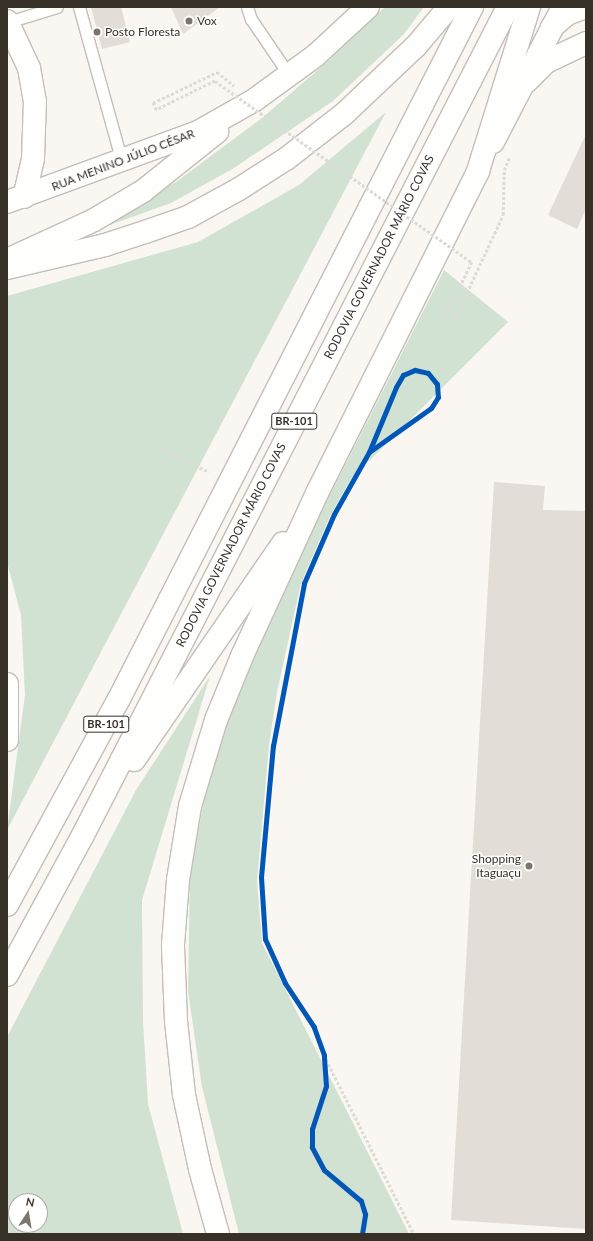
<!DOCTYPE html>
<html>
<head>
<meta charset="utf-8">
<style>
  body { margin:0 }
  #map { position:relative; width:593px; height:1241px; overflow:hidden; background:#faf6f1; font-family:Lato,sans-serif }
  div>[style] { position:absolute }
  .green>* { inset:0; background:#d1e1d2 }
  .building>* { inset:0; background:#e2ddd6 }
  .path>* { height:2.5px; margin-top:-1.25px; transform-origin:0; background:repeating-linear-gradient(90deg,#dcdbd9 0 3px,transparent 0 5px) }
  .roads { filter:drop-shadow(1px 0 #c4beb8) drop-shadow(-1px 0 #c4beb8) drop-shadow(0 1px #c4beb8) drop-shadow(0 -1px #c4beb8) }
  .lane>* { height:11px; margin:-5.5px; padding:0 5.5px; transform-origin:5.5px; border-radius:5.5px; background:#fefefd }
  .secondary>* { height:22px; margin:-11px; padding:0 11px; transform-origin:11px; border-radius:11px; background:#fefefd }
  .primary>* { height:22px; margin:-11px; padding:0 11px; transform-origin:11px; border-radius:11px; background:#fefefd }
  .highway>* { height:22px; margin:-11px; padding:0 11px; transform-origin:11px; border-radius:11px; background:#fefefd }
  .path-bridge>* { height:2.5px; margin-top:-1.25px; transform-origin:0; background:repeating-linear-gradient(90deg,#dcdbd9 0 3px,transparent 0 5px) }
  .cycleway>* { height:5px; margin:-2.5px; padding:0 2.5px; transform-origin:2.5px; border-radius:2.5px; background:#0057b8 }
  .dots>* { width:11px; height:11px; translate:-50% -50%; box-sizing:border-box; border:2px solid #fff; border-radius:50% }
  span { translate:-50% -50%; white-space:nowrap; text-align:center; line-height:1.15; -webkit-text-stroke:3px #fff; paint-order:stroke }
  .shield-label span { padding:1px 3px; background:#fff; border:1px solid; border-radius:3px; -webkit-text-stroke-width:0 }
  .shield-label { font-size:11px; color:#373027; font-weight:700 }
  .poi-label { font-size:12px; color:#373027 }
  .left { translate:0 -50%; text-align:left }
  .right { translate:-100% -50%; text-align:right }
  .street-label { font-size:12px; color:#373027 }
  .frame { position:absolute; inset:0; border:8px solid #373027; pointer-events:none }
  .north { position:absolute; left:8px; top:1193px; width:40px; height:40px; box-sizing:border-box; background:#fff; border:1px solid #afaca9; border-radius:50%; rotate:12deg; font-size:11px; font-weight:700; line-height:16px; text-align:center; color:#373027 }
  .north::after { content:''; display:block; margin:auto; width:14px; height:18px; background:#7b756e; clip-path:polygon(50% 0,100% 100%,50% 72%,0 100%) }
</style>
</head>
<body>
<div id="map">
  <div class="green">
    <div style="clip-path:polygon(385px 7px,424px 7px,404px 34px,333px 101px,234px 168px,171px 203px,76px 237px,176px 182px,262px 118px,326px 63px)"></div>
    <div style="clip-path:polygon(386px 112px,7px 830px,25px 695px,21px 615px,7px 562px,7px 296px,198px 242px,299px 185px)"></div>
    <div style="clip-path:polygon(444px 270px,508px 322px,351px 479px,331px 514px,301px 583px,277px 692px,269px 745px,257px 881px,262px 943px,409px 1234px,239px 1234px,202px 1087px,188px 991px,190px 874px,208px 779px,236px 691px,288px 578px)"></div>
    <div style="clip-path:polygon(evenodd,210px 676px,142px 900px,143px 1021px,148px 1104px,183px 1234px,7px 1234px,7px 1037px,136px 790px,210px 676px,16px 1201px,40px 1201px,40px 1225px,16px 1225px,16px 1201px)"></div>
  </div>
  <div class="building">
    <div style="clip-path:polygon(91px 7px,121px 7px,130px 42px,102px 49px)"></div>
    <div style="clip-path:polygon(171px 7px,220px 7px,183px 34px)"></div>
    <div style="clip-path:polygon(586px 134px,586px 209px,577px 229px,548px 215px)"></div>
    <div style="clip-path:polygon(494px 482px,545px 486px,543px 510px,586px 511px,586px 1229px,451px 1220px)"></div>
  </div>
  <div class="path">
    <div style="left:215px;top:81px;width:66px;rotate:153.8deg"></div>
    <div style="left:156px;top:110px;width:8px;rotate:-113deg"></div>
    <div style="left:153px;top:103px;width:71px;rotate:-25.8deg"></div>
    <div style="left:217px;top:72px;width:22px;rotate:39deg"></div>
    <div style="left:472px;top:262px;width:61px;rotate:115.3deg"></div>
    <div style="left:446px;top:317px;width:9px;rotate:21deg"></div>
    <div style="left:454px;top:320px;width:116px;rotate:-65deg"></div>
    <div style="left:503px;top:215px;width:45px;rotate:-88.7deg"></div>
    <div style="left:504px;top:170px;width:13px;rotate:-67deg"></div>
    <div style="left:159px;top:448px;width:55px;rotate:25.6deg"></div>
    <div style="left:324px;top:1055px;width:200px;rotate:63.3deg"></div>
  </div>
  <div class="roads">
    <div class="lane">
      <div style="left:79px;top:7px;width:161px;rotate:74.5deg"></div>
      <div style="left:247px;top:7px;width:13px;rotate:72deg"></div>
      <div style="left:251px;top:19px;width:68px;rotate:55.8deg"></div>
      <div style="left:8px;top:22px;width:51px;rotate:-17deg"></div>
    </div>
    <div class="secondary">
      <div style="left:552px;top:27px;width:20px;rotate:-41deg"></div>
      <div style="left:567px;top:14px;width:19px;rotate:-21deg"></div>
      <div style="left:527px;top:81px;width:27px;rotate:-45deg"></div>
      <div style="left:546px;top:62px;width:44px;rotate:-25.4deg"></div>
    </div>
    <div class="primary">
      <div style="left:7px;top:21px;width:52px;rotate:64.9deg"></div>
      <div style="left:29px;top:68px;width:34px;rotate:80deg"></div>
      <div style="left:35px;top:101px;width:58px;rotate:92deg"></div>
      <div style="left:33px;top:159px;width:39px;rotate:103deg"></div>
      <div style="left:493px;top:142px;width:152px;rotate:-62.6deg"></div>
      <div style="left:7px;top:202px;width:201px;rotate:-20.1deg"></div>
      <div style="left:196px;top:133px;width:65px;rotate:-29.3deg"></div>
      <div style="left:253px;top:101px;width:77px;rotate:-36deg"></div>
      <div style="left:315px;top:56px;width:72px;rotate:-42.8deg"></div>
      <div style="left:7px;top:260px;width:96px;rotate:-24.7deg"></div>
      <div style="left:94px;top:220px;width:57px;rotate:-30.6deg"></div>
      <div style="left:143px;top:191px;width:95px;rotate:-38.6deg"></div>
    </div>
    <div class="highway">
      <div style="left:7px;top:268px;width:101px;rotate:-13.2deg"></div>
      <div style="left:105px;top:245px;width:42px;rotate:-18deg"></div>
      <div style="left:145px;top:232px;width:46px;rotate:-19.2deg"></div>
      <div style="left:188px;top:217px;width:58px;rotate:-28.8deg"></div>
      <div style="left:239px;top:189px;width:56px;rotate:-32.6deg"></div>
      <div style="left:286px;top:159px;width:73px;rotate:-37.8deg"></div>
      <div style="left:344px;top:114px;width:99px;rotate:-43.4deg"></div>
      <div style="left:416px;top:46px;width:51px;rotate:-49.8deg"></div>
      <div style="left:7px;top:684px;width:56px;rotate:90deg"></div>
      <div style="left:134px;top:760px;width:263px;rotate:-55.5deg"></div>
      <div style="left:7px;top:905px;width:234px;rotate:-61.5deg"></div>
      <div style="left:119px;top:699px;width:777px;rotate:-62.97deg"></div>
      <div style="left:7px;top:975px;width:159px;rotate:-61.5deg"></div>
      <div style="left:83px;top:835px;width:931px;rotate:-62.83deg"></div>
      <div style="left:218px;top:1234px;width:67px;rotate:-105.5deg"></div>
      <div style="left:200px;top:1169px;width:76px;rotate:-102.2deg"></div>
      <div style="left:184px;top:1095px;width:74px;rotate:-96.2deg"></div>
      <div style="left:176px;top:1021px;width:76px;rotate:-92.3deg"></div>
      <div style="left:173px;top:945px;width:65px;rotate:-85.6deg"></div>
      <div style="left:178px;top:880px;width:75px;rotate:-80.8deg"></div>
      <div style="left:190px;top:806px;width:90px;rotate:-73.2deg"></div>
      <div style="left:216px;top:720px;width:71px;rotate:-67.8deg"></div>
      <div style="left:243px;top:654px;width:179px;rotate:-65.3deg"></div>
      <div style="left:318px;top:491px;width:358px;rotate:-63.4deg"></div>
      <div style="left:478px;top:171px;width:172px;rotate:-72.7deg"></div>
    </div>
  </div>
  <div class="path-bridge">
    <div style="left:215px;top:81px;width:314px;rotate:35.2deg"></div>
  </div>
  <div class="cycleway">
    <div style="left:362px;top:1234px;width:20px;rotate:-81deg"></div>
    <div style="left:365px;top:1214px;width:14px;rotate:-107deg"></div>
    <div style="left:361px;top:1201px;width:48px;rotate:-140deg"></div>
    <div style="left:324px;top:1170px;width:26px;rotate:-118deg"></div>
    <div style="left:312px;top:1147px;width:18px;rotate:-90deg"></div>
    <div style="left:312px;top:1129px;width:45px;rotate:-72deg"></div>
    <div style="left:326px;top:1086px;width:31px;rotate:-94deg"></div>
    <div style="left:324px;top:1055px;width:30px;rotate:-110deg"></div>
    <div style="left:314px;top:1027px;width:53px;rotate:-123.4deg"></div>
    <div style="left:285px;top:983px;width:48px;rotate:-114.4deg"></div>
    <div style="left:265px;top:939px;width:62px;rotate:-93.7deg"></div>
    <div style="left:261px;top:877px;width:132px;rotate:-84.8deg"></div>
    <div style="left:273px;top:746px;width:166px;rotate:-79.2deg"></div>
    <div style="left:304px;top:583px;width:75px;rotate:-66.5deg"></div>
    <div style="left:334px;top:514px;width:71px;rotate:-60.6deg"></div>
    <div style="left:369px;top:452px;width:70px;rotate:-67.4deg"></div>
    <div style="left:396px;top:387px;width:14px;rotate:-60deg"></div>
    <div style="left:403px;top:375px;width:13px;rotate:-23deg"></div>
    <div style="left:415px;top:370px;width:13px;rotate:13deg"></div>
    <div style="left:428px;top:373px;width:14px;rotate:51deg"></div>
    <div style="left:437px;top:384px;width:13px;rotate:86deg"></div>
    <div style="left:438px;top:397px;width:13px;rotate:122deg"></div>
    <div style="left:431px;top:408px;width:76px;rotate:144.6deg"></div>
  </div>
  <div class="dots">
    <div style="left:189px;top:21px;background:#7b756e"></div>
    <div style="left:97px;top:32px;background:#7b756e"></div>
    <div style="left:529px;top:866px;background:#7b756e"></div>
  </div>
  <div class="shield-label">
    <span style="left:294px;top:421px">BR-101</span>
    <span style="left:106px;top:724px">BR-101</span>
  </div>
  <div class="poi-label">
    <span class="left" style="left:197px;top:21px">Vox</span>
    <span class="left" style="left:105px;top:32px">Posto Floresta</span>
    <span class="right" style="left:521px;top:866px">Shopping<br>Itaguaçu</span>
  </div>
  <div class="street-label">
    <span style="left:123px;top:160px;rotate:-21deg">RUA MENINO JÚLIO CÉSAR</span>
    <span style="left:379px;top:257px;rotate:-63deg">RODOVIA GOVERNADOR MÁRIO COVAS</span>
    <span style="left:231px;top:545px;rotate:-63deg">RODOVIA GOVERNADOR MÁRIO COVAS</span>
  </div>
  <div class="frame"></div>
  <div class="north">N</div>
</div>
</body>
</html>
